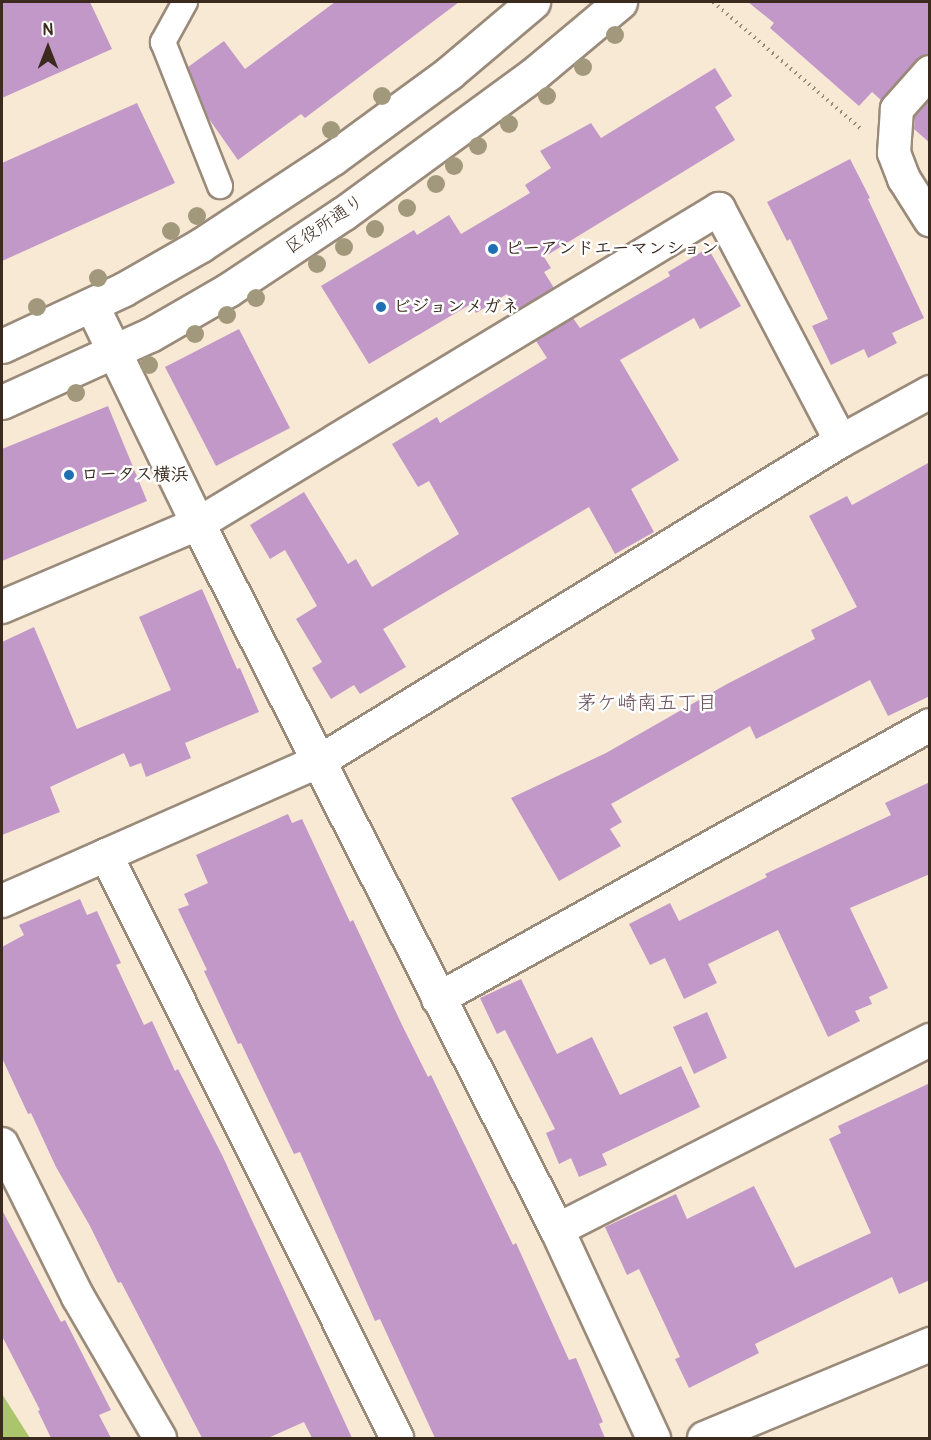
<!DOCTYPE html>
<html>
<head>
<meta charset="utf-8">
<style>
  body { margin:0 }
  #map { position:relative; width:931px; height:1440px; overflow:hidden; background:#f8e9d5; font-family:Pangolin,"Klee One",sans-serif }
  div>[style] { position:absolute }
  .green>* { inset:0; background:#aac56c }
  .building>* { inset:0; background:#c298c9 }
  .path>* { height:4px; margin-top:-2px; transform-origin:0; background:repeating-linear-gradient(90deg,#9a8a7a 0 1.5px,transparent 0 6px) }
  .roads { filter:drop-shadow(2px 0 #9a8a7a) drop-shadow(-2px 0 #9a8a7a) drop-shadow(0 2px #9a8a7a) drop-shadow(0 -2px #9a8a7a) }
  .pedestrian>* { height:24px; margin:-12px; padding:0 12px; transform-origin:12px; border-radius:12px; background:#fff }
  .minor>* { height:32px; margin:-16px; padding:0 16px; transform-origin:16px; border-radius:16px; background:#fff }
  .tertiary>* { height:33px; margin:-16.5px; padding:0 16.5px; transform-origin:16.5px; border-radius:16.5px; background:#fff }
  .trees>* { width:18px; height:18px; margin:-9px; border-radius:50%; background:#a2997d }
  .dots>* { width:16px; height:16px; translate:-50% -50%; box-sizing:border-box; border:3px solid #fff; border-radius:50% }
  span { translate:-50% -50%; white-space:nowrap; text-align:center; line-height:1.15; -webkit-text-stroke:5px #fff; paint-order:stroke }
  .street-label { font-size:18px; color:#3b2a1e }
  .poi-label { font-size:18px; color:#3b2a1e; font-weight:700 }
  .left { translate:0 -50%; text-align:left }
  .neighbourhood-label { font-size:20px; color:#6a505a }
  .frame { position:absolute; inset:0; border:3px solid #3b2a1e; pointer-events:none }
  .north { position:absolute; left:18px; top:18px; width:60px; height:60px; -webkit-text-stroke:4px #fff; paint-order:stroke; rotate:0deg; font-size:16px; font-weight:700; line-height:24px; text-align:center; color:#3b2a1e }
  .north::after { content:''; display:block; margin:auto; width:21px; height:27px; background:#3b2a1e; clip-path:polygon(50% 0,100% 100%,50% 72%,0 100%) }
</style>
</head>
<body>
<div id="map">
  <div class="green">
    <div style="clip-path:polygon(2px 1394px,30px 1438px,2px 1438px)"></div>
  </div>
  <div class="building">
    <div style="clip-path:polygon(2px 2px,90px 2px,112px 49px,2px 98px)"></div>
    <div style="clip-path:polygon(335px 2px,459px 2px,305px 118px,301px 114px,238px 160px,209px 119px,188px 67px,224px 41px,245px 69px)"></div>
    <div style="clip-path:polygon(748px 2px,930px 2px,930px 55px,917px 60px,882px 101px,872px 92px,859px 106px,770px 28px,774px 23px)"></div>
    <div style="clip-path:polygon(715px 68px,732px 96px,715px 107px,735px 140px,544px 257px,551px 268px,544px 272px,554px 288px,517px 310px,507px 294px,476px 313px,471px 304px,369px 364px,321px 286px,414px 230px,417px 235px,449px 215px,461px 234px,530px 193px,525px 185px,551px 168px,540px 151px,591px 123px,601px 138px)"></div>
    <div style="clip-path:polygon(930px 100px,930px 143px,914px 129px,915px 116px)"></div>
    <div style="clip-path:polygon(137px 103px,175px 183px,2px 261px,2px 163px)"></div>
    <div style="clip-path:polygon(850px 159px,870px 198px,868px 199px,924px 318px,892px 333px,897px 343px,868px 358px,864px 349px,831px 365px,812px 326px,828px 319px,790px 239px,787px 241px,767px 202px)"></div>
    <div style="clip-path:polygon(708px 248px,741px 306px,700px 329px,694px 318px,620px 360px,679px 460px,631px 489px,654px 532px,615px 554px,589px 507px,383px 629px,406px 667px,360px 694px,354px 685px,331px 699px,312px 668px,322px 662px,296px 619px,317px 606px,285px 550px,270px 559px,250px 525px,304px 492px,348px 564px,356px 559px,372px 587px,459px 534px,429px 481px,418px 487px,392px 444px,437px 417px,440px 423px,547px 358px,536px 341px,573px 318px,580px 328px,670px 276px,668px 272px)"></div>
    <div style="clip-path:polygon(239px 329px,290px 428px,216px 466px,165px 367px)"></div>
    <div style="clip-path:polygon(108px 406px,147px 501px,2px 561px,2px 449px)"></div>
    <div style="clip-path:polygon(930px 462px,930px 696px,888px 716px,870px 680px,756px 739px,750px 726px,611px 804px,622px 822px,610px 829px,621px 846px,559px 881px,511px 798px,606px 753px,727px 684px,815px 639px,811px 630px,857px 607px,809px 516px,847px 496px,852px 505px)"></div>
    <div style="clip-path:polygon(202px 589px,237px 669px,240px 668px,259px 712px,185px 743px,191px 758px,146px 777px,141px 763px,130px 767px,124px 753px,50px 787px,60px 812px,2px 835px,2px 642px,34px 627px,77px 729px,171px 690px,139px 617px)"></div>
    <div style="clip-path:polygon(930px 782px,930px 874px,850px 908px,888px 988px,869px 997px,872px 1004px,855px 1011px,860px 1021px,828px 1037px,778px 930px,708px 964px,717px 983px,684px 999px,665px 958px,650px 965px,629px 924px,670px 903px,679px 921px,767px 877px,765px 874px,891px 815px,885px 803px)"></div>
    <div style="clip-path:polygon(288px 814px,292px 823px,302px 819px,350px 922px,353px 920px,402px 1025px,428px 1077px,431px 1075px,513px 1245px,516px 1243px,569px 1360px,576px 1358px,603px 1422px,599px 1424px,605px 1438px,435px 1438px,380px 1319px,375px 1321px,300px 1152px,294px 1154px,241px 1043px,238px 1044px,204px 971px,207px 970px,178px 909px,189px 905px,184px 894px,208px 883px,196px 855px)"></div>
    <div style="clip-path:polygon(80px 899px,87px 915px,97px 911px,121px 963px,116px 965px,144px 1025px,152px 1021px,175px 1071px,178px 1069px,223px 1157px,352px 1438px,312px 1438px,304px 1422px,268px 1438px,202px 1438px,121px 1282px,118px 1283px,90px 1226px,56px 1167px,31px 1113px,28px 1114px,2px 1058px,2px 947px,24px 935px,19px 925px)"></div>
    <div style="clip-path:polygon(521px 979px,557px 1054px,592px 1037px,620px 1095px,681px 1066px,700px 1107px,602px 1154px,607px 1165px,579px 1177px,571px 1158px,559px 1164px,546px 1133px,555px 1129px,505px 1030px,497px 1034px,480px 998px)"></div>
    <div style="clip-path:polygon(707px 1012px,727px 1058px,694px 1074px,673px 1027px)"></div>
    <div style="clip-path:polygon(930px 1083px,930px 1280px,899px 1294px,892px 1277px,755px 1344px,759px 1353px,689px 1388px,675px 1359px,680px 1357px,639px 1269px,627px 1275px,605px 1227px,676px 1194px,687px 1219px,754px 1186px,795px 1268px,871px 1233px,829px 1139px,841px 1133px,838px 1126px)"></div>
    <div style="clip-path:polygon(2px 1210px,61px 1322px,65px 1320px,111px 1410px,99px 1415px,111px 1438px,51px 1438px,38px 1411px,40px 1410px,2px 1336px)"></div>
  </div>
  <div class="path">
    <div style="left:713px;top:2px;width:194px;rotate:40.6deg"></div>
  </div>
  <div class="roads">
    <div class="pedestrian">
      <div style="left:185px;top:2px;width:46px;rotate:118.8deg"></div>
      <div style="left:163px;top:42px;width:155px;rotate:68.4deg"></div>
    </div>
    <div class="minor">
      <div style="left:930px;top:72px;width:50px;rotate:131.7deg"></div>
      <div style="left:897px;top:109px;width:44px;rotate:93.9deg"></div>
      <div style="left:894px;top:153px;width:28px;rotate:69deg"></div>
      <div style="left:904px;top:179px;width:49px;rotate:57.6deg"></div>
      <div style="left:2px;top:607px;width:213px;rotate:-23deg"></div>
      <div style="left:198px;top:524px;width:609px;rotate:-31.16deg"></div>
      <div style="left:719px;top:209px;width:262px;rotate:62.3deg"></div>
      <div style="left:106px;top:855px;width:652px;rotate:63.47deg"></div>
      <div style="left:2px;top:901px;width:347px;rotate:-23.8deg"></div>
      <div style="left:320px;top:761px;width:611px;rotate:-31.56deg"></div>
      <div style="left:841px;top:441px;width:102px;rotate:-28.8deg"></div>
      <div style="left:438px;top:999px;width:563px;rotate:-29.11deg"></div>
      <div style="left:2px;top:1144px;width:171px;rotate:63.6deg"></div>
      <div style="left:78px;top:1297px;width:163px;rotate:59.8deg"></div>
      <div style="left:557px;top:1230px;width:419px;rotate:-27deg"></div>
    </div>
    <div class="tertiary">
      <div style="left:92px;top:306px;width:242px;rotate:64.1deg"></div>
      <div style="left:198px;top:524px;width:792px;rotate:63.05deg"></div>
      <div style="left:557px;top:1230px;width:229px;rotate:65.2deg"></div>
      <div style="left:2px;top:346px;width:135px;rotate:-25deg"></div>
      <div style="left:124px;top:289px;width:89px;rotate:-29.7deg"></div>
      <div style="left:201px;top:245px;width:158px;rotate:-33.4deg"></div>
      <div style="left:333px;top:158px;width:144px;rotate:-36.2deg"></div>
      <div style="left:449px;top:73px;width:110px;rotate:-40.2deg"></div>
      <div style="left:2px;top:402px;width:162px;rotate:-24.4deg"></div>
      <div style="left:150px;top:335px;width:90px;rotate:-30deg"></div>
      <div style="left:228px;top:290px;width:139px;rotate:-33.6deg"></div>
      <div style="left:344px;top:213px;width:235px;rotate:-36.2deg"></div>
      <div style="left:534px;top:74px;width:112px;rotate:-39.9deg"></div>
      <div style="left:704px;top:1438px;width:245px;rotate:-22.6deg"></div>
    </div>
  </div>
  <div class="trees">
    <div style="left:615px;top:35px"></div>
    <div style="left:583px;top:67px"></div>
    <div style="left:382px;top:96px"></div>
    <div style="left:547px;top:96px"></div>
    <div style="left:509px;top:124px"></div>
    <div style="left:331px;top:130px"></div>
    <div style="left:478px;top:146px"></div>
    <div style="left:454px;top:166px"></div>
    <div style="left:436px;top:184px"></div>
    <div style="left:407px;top:208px"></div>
    <div style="left:197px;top:216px"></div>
    <div style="left:375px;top:229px"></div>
    <div style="left:171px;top:231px"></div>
    <div style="left:344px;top:247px"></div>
    <div style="left:317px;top:264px"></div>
    <div style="left:98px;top:278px"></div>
    <div style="left:256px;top:298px"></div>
    <div style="left:37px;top:307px"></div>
    <div style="left:227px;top:315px"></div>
    <div style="left:195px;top:334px"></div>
    <div style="left:149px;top:365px"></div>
    <div style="left:76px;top:393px"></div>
  </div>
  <div class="dots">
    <div style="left:493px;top:249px;background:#1f6fb2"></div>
    <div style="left:381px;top:307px;background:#1f6fb2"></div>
    <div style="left:69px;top:475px;background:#1f6fb2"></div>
  </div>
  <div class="street-label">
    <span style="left:325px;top:225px;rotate:-34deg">区役所通り</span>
  </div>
  <div class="poi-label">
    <span class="left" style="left:505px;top:249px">ピーアンドエーマンション</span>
    <span class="left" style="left:393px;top:307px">ビジョンメガネ</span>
    <span class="left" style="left:81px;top:475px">ロータス横浜</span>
  </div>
  <div class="neighbourhood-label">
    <span style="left:647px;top:702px">茅ケ崎南五丁目</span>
  </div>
  <div class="frame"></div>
  <div class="north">N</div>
</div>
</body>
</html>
